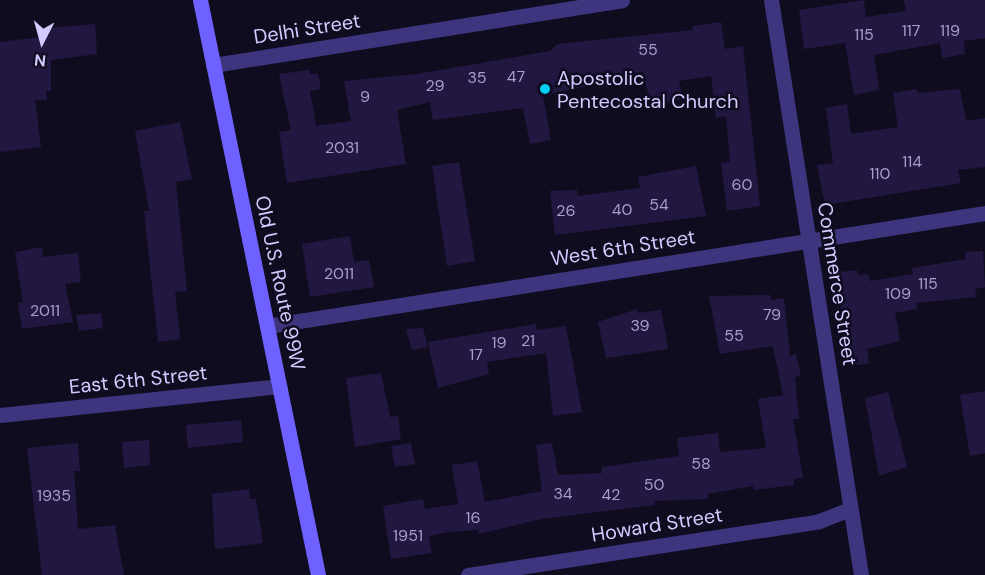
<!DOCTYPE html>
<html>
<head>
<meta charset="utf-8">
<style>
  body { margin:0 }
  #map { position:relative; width:985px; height:575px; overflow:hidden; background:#100c1f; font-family:"DM Sans",sans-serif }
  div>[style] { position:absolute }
  .building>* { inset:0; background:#221740 }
  .minor>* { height:15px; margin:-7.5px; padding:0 7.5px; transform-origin:7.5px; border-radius:7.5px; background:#3d367f }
  .secondary>* { height:15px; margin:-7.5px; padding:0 7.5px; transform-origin:7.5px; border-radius:7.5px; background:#6e61ff }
  .dots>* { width:16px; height:16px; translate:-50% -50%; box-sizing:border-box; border:3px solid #100c1f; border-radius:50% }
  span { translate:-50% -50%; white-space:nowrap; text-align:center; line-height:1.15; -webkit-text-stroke:5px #100c1f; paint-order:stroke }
  .number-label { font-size:16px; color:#a79dcf }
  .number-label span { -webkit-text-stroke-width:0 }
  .street-label { font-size:20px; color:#d3caff }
  .poi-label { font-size:20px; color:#d3caff }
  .left { translate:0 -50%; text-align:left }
  .north { position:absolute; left:12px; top:12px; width:60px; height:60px; -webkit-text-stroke:4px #100c1f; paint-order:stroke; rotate:186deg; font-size:16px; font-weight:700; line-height:24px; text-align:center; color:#d3caff }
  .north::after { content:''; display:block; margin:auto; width:21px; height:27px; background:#d3caff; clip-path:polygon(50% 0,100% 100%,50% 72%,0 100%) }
</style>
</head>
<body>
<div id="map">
  <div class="building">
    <div style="clip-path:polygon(864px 0,866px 17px,906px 11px,904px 0,985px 0,985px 38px,964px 41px,965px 54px,942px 58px,940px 43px,874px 55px,879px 90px,854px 95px,845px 43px,804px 49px,799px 10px)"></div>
    <div style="clip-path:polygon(721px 22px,725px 49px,743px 46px,760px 206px,727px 211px,721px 163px,730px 162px,726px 116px,716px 118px,711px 76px,679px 81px,683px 99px,651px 105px,643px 72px,599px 78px,600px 84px,543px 95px,551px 140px,530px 144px,523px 108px,433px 120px,430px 102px,397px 110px,406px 164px,287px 183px,279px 132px,291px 130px,279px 74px,309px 70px,310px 74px,318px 74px,321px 89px,310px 91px,316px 126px,351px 121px,344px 81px,417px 74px,550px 51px,557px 44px,693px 30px,692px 26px)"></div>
    <div style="clip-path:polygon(95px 24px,97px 54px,51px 60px,51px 91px,46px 91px,47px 100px,35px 100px,41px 147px,0 152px,0 42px,49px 36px,48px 28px)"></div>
    <div style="clip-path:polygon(917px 89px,918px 93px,960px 89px,966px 121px,985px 118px,985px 167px,958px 170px,961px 183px,825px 205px,817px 165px,833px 163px,826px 108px,847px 104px,851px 134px,898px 127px,893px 93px)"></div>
    <div style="clip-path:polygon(180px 122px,192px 179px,176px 182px,187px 291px,175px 292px,180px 339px,158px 342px,144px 211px,149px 211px,135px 131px)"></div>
    <div style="clip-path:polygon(459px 162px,475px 261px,447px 266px,432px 166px)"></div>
    <div style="clip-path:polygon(696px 166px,706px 216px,555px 235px,550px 191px,577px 190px,578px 196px,640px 188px,638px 177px)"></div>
    <div style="clip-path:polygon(350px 236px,354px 262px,369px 260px,374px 287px,310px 297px,302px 244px)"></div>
    <div style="clip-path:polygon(42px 247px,43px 257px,78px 253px,81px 282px,65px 284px,73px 322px,22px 329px,18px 303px,23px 302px,15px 252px)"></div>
    <div style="clip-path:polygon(983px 251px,985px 287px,975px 289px,977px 297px,916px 303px,917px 309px,895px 313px,900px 341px,867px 349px,869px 363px,850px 366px,846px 309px,841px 310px,839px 292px,843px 291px,840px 272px,857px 270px,858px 275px,868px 274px,870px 281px,913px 274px,912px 268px,966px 259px,965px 252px)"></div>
    <div style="clip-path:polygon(770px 295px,771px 300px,784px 298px,790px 356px,796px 354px,801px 376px,795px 377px,799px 419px,793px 419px,803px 478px,794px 479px,794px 485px,754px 490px,753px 486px,707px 494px,708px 499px,654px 501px,655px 505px,541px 519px,479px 534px,478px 530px,449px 532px,429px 536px,432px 553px,391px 559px,383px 506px,423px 499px,425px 509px,458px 504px,452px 465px,477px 461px,485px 502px,542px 491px,536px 445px,552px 443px,558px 475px,602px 473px,602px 467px,679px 456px,677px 438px,718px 433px,720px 452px,766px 448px,758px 399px,783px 395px,773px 346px,720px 354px,709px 296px)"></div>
    <div style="clip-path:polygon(637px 309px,638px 313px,661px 310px,668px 349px,606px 358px,598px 322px)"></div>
    <div style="clip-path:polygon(101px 313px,103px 328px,79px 331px,76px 315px)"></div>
    <div style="clip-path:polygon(536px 324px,537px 330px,566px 326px,582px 412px,553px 416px,546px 353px,487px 362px,489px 374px,438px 388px,428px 342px)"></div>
    <div style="clip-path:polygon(423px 328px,428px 347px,412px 350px,406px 329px)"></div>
    <div style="clip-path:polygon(381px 373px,390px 417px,398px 416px,401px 439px,355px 447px,346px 378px)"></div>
    <div style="clip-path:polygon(985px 391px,985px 453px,970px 456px,960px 395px)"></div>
    <div style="clip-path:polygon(888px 392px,907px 467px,879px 476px,865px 398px)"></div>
    <div style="clip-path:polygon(241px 420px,243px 442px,188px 448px,186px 425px)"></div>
    <div style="clip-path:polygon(149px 440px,150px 465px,124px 468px,122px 442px)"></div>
    <div style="clip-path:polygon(78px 443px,80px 471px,74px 471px,78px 529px,115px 525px,124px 575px,42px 575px,27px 448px)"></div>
    <div style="clip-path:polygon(411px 443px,415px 464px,395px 467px,391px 446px)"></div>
    <div style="clip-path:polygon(249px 489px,250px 499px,256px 499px,263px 543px,215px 549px,212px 494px)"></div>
  </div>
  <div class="minor">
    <div style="left:771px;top:0;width:582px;rotate:81.1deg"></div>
    <div style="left:213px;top:65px;width:414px;rotate:-9deg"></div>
    <div style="left:267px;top:326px;width:727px;rotate:-8.94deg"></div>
    <div style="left:0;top:415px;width:281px;rotate:-5.9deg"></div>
    <div style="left:468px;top:575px;width:355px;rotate:-8.7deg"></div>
    <div style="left:819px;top:521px;width:34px;rotate:-21deg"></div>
  </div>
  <div class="secondary">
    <div style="left:200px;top:0;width:587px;rotate:78.4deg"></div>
  </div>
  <div class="dots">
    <div style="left:545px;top:89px;background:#00cdf5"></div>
  </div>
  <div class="number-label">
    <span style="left:911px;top:31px">117</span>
    <span style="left:950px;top:31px">119</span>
    <span style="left:864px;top:35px">115</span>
    <span style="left:648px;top:50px">55</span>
    <span style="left:516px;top:77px">47</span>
    <span style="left:477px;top:78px">35</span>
    <span style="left:435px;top:86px">29</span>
    <span style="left:365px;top:97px">9</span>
    <span style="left:342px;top:148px">2031</span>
    <span style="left:912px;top:162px">114</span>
    <span style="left:880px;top:174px">110</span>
    <span style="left:742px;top:185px">60</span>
    <span style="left:659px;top:205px">54</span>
    <span style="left:622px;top:210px">40</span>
    <span style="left:566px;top:211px">26</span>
    <span style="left:339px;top:274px">2011</span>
    <span style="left:928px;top:284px">115</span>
    <span style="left:898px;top:294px">109</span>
    <span style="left:45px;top:311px">2011</span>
    <span style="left:772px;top:315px">79</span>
    <span style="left:640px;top:326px">39</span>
    <span style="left:734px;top:336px">55</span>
    <span style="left:528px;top:341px">21</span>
    <span style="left:499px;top:343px">19</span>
    <span style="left:476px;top:355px">17</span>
    <span style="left:701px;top:464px">58</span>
    <span style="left:654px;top:485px">50</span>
    <span style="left:563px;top:494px">34</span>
    <span style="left:611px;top:495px">42</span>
    <span style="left:54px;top:496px">1935</span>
    <span style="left:473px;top:518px">16</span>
    <span style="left:408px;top:536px">1951</span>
  </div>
  <div class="street-label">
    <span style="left:307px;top:29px;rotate:-9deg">Delhi Street</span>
    <span style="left:623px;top:248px;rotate:-9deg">West 6th Street</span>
    <span style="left:280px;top:283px;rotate:78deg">Old U.S. Route 99W</span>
    <span style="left:837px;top:284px;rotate:81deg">Commerce Street</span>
    <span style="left:138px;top:380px;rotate:-6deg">East 6th Street</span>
    <span style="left:657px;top:525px;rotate:-9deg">Howard Street</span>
  </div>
  <div class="poi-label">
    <span class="left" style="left:557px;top:90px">Apostolic<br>Pentecostal Church</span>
  </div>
  <div class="north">N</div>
</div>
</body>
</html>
